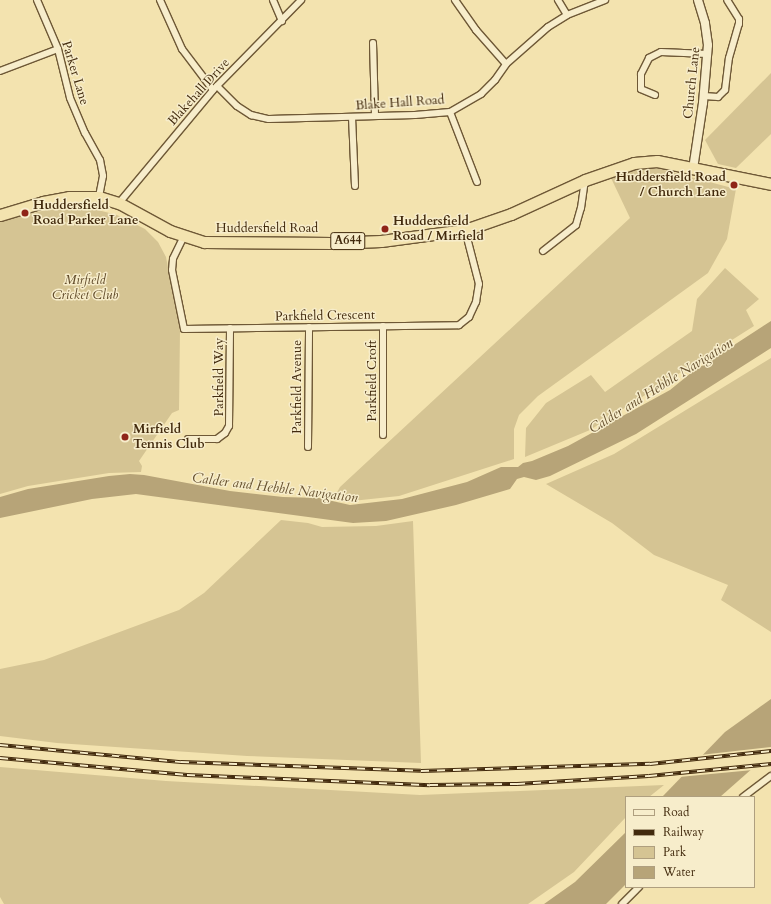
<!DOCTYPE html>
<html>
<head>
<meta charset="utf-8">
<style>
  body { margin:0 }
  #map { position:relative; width:771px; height:904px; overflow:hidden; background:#f3e3af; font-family:Cardo,serif }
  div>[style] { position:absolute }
  .green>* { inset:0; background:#d5c493 }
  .water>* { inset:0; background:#b7a478 }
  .pier>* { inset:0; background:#f3e3af }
  .roads { filter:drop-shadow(1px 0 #6e5836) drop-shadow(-1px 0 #6e5836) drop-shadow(0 1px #6e5836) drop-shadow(0 -1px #6e5836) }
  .minor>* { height:6px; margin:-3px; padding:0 3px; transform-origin:3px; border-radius:3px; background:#f7edcb }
  .tertiary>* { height:8px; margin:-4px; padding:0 4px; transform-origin:4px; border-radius:4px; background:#f7edcb }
  .trunk>* { height:11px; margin:-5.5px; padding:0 5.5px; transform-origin:5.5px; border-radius:5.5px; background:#f3e3af }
  .rail>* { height:4px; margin-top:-2px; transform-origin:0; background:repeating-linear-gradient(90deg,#f7edcb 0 8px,#422a0d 0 16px); box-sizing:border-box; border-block:1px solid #422a0d }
  .dots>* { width:11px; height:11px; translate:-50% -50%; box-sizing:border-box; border:2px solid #f7edcb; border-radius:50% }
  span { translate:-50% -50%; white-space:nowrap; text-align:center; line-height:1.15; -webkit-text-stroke:3px #f7edcb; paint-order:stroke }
  .shield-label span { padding:1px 3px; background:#f7edcb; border:1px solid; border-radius:3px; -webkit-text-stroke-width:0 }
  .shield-label { font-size:12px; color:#422a0d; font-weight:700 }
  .street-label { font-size:13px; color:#422a0d }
  .poi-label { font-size:13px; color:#422a0d; font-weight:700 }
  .right { translate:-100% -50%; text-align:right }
  .left { translate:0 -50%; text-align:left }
  .park-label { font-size:13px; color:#5f4928; font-style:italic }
  .water-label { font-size:14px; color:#654f2d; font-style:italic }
  .legend { position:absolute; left:625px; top:796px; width:130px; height:92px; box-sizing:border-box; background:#f7edcb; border:1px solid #af9f7f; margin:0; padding:5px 7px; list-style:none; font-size:12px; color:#422a0d }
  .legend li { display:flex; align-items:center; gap:8px; height:20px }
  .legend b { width:20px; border:1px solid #af9f7f }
</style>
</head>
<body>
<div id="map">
  <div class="green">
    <div style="clip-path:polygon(771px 73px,771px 134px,736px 168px,718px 164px,705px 140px)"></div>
    <div style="clip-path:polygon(638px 169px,660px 169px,736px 189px,727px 239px,708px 273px,538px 396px,519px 415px,514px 429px,514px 459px,399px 496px,352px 501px,334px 498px,340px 487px,630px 218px,611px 178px)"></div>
    <div style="clip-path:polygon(74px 206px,94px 209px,117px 215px,145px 229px,158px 242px,166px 257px,180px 331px,179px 410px,172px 413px,139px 461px,142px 466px,141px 472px,109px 473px,28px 486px,0 494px,0 221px,46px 210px)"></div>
    <div style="clip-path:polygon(725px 268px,759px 299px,746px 310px,754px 326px,590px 430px,525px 457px,526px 428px,546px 403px,591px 375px,605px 392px,692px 331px,697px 299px)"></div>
    <div style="clip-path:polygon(771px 358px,771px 632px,721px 600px,728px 585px,654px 555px,612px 523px,546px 484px,614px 454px)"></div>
    <div style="clip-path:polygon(281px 520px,308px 523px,322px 527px,376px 526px,413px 521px,421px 763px,247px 756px,57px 743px,0 736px,0 669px,44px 660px,179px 610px,204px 593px)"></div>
    <div style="clip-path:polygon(0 767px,166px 781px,420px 795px,664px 785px,649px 797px,626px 797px,626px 817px,574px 872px,528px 904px,4px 904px,0 897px)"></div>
  </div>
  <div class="water">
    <div style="clip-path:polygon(771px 321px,771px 348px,636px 434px,550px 476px,536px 480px,524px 477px,517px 479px,510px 489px,456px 505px,386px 521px,353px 523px,136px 494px,92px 499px,0 518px,0 497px,28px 489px,109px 476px,130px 474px,144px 475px,230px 491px,283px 497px,319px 498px,350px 505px,402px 499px,467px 482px,501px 467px,518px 467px,523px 463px,532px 461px,568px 446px,670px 390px,691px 373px)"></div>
    <div style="clip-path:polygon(771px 699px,771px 752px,720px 797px,662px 797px,725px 732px)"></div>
    <div style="clip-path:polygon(626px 832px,626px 884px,606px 904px,544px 904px,575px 882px)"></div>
  </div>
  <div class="pier">
    <div style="clip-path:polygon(771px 747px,771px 755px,753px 770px,679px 777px,700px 755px)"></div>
  </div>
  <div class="roads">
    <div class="minor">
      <div style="left:37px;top:0;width:53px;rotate:66.8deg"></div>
      <div style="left:58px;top:49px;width:50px;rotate:76.2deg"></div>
      <div style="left:70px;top:98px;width:38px;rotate:67deg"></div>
      <div style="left:85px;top:133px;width:31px;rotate:61deg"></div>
      <div style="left:100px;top:160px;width:16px;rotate:79deg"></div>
      <div style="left:103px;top:176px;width:21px;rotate:101deg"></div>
      <div style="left:160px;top:0;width:54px;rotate:65.8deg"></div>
      <div style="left:182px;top:49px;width:51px;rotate:52.9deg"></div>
      <div style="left:273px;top:0;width:23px;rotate:67deg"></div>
      <div style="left:455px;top:0;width:37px;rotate:55deg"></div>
      <div style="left:476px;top:30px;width:45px;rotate:48.6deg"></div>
      <div style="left:558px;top:0;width:17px;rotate:59deg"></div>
      <div style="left:373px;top:43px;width:73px;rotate:88.4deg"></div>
      <div style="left:0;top:71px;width:62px;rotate:-20.8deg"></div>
      <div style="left:217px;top:86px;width:28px;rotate:45deg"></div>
      <div style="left:237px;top:106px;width:17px;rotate:33deg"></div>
      <div style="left:251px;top:115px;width:18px;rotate:13deg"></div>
      <div style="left:269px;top:119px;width:146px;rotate:-1.6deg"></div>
      <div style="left:415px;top:115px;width:35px;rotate:-5deg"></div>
      <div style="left:450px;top:112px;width:36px;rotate:-30deg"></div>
      <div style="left:481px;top:94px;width:20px;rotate:-45deg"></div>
      <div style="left:495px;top:80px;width:19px;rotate:-55deg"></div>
      <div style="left:506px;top:64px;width:56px;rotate:-41.4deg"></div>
      <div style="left:548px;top:27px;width:22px;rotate:-32deg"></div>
      <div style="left:567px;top:15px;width:41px;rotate:-21.5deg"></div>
      <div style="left:655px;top:95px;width:15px;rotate:-157deg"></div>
      <div style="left:641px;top:89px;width:15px;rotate:-90deg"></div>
      <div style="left:641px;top:74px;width:18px;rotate:-63deg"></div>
      <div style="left:649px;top:58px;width:13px;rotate:-27deg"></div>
      <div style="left:661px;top:52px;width:46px;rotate:2.5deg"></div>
      <div style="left:704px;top:96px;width:14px;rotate:4deg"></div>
      <div style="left:718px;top:97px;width:10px;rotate:-45deg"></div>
      <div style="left:725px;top:90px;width:32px;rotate:-83deg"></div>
      <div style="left:729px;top:58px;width:35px;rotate:-74deg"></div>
      <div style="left:739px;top:24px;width:5px;rotate:-90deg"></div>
      <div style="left:739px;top:19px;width:22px;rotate:-122deg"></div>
      <div style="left:450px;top:112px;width:75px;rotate:68.9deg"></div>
      <div style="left:352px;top:117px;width:69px;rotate:87.5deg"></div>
      <div style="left:119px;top:203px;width:147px;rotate:-50.2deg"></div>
      <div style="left:213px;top:90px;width:126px;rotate:-45.6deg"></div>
      <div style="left:184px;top:236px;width:25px;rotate:116deg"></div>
      <div style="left:173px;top:259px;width:11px;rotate:95deg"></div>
      <div style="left:172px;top:270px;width:60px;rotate:78.5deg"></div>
      <div style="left:184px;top:329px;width:275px;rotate:-0.8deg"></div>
      <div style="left:459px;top:325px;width:13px;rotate:-39deg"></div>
      <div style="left:469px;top:317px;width:17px;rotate:-65deg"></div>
      <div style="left:476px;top:302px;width:18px;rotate:-81deg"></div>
      <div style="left:479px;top:284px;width:56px;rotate:-104.5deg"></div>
      <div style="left:543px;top:251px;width:42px;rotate:-38.2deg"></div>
      <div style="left:576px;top:225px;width:18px;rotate:-74deg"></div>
      <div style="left:581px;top:208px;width:28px;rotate:-82deg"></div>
      <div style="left:383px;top:326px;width:109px;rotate:90deg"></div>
      <div style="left:188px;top:439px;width:29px"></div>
      <div style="left:217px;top:439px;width:10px;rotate:-37deg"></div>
      <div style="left:225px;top:433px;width:8px;rotate:-60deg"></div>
      <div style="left:229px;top:426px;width:98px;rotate:-89.4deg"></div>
      <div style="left:308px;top:447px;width:120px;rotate:-89.5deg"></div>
      <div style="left:743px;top:797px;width:35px;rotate:-37deg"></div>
      <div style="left:622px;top:904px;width:24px;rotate:-45deg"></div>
    </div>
    <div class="tertiary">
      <div style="left:693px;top:169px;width:67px;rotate:-81.4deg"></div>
      <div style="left:703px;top:103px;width:58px;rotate:-85.1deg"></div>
      <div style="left:708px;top:45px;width:22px;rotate:-98deg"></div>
      <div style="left:705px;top:23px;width:24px;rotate:-107deg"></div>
    </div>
    <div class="trunk">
      <div style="left:0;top:215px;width:45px;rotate:-16.8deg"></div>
      <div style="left:43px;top:202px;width:26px;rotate:-11deg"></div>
      <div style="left:69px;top:197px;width:30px"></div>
      <div style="left:99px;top:197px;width:21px;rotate:17deg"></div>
      <div style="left:119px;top:203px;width:58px;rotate:28.8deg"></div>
      <div style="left:170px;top:231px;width:36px;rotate:18deg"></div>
      <div style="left:204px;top:242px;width:128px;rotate:0.4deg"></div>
      <div style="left:332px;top:243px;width:49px;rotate:-2.3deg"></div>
      <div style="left:381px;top:241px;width:85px;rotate:-7.5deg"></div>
      <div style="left:465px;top:230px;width:49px;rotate:-19.2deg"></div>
      <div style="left:511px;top:214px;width:81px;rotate:-24.7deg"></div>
      <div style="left:585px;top:180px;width:52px;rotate:-19.1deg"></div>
      <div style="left:634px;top:163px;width:23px;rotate:-5deg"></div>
      <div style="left:657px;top:161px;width:116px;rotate:11.4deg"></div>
    </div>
  </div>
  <div class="rail">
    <div style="left:0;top:745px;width:182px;rotate:5.4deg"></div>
    <div style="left:181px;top:762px;width:240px;rotate:2.1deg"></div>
    <div style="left:421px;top:771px;width:229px;rotate:-1.8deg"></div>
    <div style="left:650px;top:764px;width:122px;rotate:-6.1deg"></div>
    <div style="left:0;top:758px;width:188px;rotate:5.2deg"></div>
    <div style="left:187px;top:775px;width:243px;rotate:2.4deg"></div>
    <div style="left:430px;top:785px;width:87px;rotate:-0.7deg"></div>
    <div style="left:517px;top:784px;width:132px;rotate:-3.5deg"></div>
    <div style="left:649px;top:776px;width:123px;rotate:-5.6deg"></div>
  </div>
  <div class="dots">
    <div style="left:734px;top:185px;background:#8f2418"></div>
    <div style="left:25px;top:213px;background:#8f2418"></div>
    <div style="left:385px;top:229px;background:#8f2418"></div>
    <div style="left:125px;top:437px;background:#8f2418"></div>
  </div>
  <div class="shield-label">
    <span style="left:348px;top:241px">A644</span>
  </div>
  <div class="street-label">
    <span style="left:75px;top:73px;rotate:73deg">Parker Lane</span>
    <span style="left:692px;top:83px;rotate:-84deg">Church Lane</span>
    <span style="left:199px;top:92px;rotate:-48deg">Blakehall Drive</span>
    <span style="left:400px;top:103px;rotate:-4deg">Blake Hall Road</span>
    <span style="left:267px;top:228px">Huddersfield Road</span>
    <span style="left:325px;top:316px;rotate:-1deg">Parkfield Crescent</span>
    <span style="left:219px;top:377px;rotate:-90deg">Parkfield Way</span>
    <span style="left:372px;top:381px;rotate:-90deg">Parkfield Croft</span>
    <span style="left:297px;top:387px;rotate:-90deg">Parkfield Avenue</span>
  </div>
  <div class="poi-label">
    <span class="right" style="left:726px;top:185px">Huddersfield Road<br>/ Church Lane</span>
    <span class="left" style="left:33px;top:213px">Huddersfield<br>Road Parker Lane</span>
    <span class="left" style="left:393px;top:229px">Huddersfield<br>Road / Mirfield</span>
    <span class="left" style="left:133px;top:437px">Mirfield<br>Tennis Club</span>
  </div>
  <div class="park-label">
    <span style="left:85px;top:288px">Mirfield<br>Cricket Club</span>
  </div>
  <div class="water-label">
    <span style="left:661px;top:386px;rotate:-32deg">Calder and Hebble Navigation</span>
    <span style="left:275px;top:488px;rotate:7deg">Calder and Hebble Navigation</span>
  </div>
  <ul class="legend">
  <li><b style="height:5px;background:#f7edcb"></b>Road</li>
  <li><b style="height:5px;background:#422a0d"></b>Railway</li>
  <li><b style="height:11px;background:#d5c493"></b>Park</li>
  <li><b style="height:11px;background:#b7a478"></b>Water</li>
  </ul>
</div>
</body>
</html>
